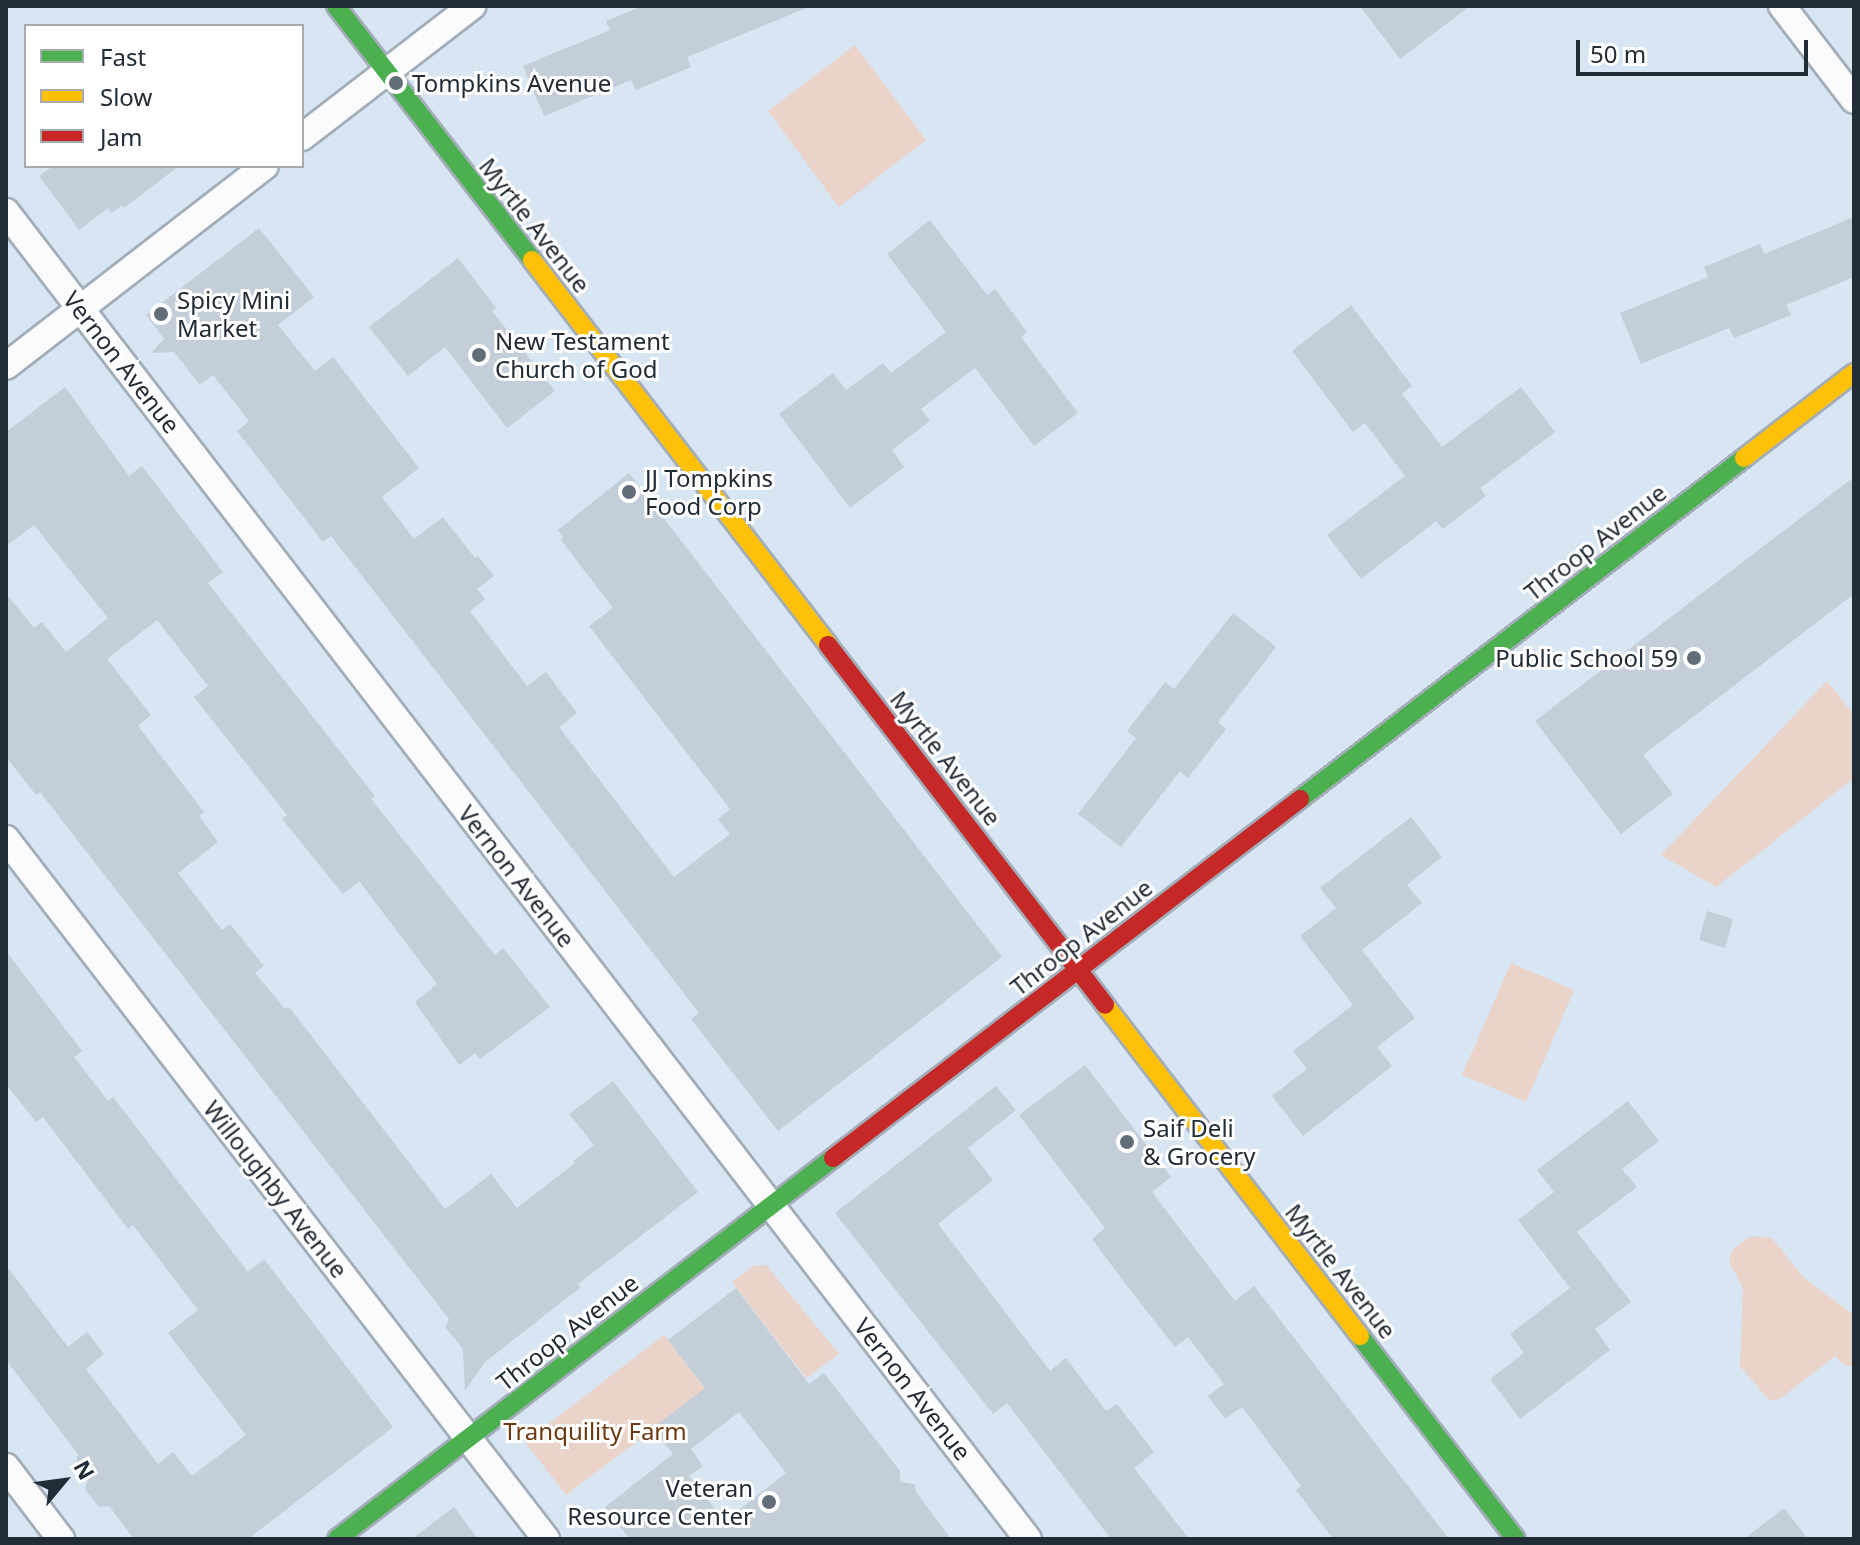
<!DOCTYPE html>
<html>
<head>
<meta charset="utf-8">
<style>
  body { margin:0 }
  #map { position:relative; width:1860px; height:1545px; overflow:hidden; background:#d8e5f2; font-family:"Noto Sans",sans-serif }
  div>[style] { position:absolute }
  .green>* { inset:0; background:#ead4c9 }
  .building>* { inset:0; background:#c3ced9 }
  .roads { filter:drop-shadow(2px 0 #a2adb8) drop-shadow(-2px 0 #a2adb8) drop-shadow(0 2px #a2adb8) drop-shadow(0 -2px #a2adb8) }
  .street>* { height:26px; margin:-13px; padding:0 13px; transform-origin:13px; border-radius:13px; background:#f9fbfd }
  .fast>* { height:18px; margin:-9px; padding:0 9px; transform-origin:9px; border-radius:9px; background:#4caf50 }
  .slow>* { height:18px; margin:-9px; padding:0 9px; transform-origin:9px; border-radius:9px; background:#ffc107 }
  .jam>* { height:18px; margin:-9px; padding:0 9px; transform-origin:9px; border-radius:9px; background:#c62828 }
  .dots>* { width:22px; height:22px; translate:-50% -50%; box-sizing:border-box; border:4px solid #fff; border-radius:50% }
  span { translate:-50% -50%; white-space:nowrap; text-align:center; line-height:1.15; -webkit-text-stroke:6px #fff; paint-order:stroke }
  .poi-label { font-size:24px; color:#212c37 }
  .left { translate:0 -50%; text-align:left }
  .right { translate:-100% -50%; text-align:right }
  .street-label { font-size:24px; color:#212c37 }
  .park-label { font-size:24px; color:#6d380f }
  .frame { position:absolute; inset:0; border:8px solid #212c37; pointer-events:none }
  .legend { position:absolute; left:24px; top:24px; width:280px; height:144px; box-sizing:border-box; background:#fff; border:2px solid #a6abaf; margin:0; padding:10px 14px; list-style:none; font-size:24px; color:#212c37 }
  .legend li { display:flex; align-items:center; gap:16px; height:40px }
  .legend b { width:40px; border:2px solid #a6abaf }
  .north { position:absolute; left:24px; top:1441px; width:80px; height:80px; -webkit-text-stroke:6px #fff; paint-order:stroke; rotate:61deg; font-size:22px; font-weight:700; line-height:32px; text-align:center; color:#212c37 }
  .north::after { content:''; display:block; margin:auto; width:28px; height:36px; background:#212c37; clip-path:polygon(50% 0,100% 100%,50% 72%,0 100%) }
  .scale { position:absolute; left:1576px; top:40px; width:232px; height:36px; box-sizing:border-box; border:4px solid #212c37; border-top:0; padding-left:10px; font-size:24px; line-height:28px; white-space:nowrap; color:#212c37; -webkit-text-stroke:6px #fff; paint-order:stroke }
</style>
</head>
<body>
<div id="map">
  <div class="green">
    <div style="clip-path:polygon(855px 45px,926px 140px,839px 207px,768px 111px)"></div>
    <div style="clip-path:polygon(1827px 681px,1854px 715px,1854px 778px,1716px 887px,1661px 855px)"></div>
    <div style="clip-path:polygon(1511px 963px,1574px 990px,1526px 1102px,1462px 1075px)"></div>
    <div style="clip-path:polygon(1750px 1236px,1772px 1238px,1802px 1276px,1854px 1315px,1854px 1367px,1844px 1365px,1835px 1356px,1780px 1399px,1769px 1400px,1740px 1366px,1743px 1288px,1729px 1262px,1732px 1250px)"></div>
    <div style="clip-path:polygon(766px 1265px,839px 1354px,806px 1378px,732px 1282px,753px 1266px)"></div>
    <div style="clip-path:polygon(664px 1335px,706px 1390px,566px 1495px,525px 1442px)"></div>
  </div>
  <div class="building">
    <div style="clip-path:polygon(642px 6px,808px 6px,809px 7px,687px 57px,691px 67px,636px 90px,631px 80px,544px 116px,523px 66px,610px 30px,606px 21px)"></div>
    <div style="clip-path:polygon(1360px 6px,1470px 6px,1400px 59px)"></div>
    <div style="clip-path:polygon(53px 166px,179px 166px,124px 208px,122px 205px,112px 213px,108px 208px,79px 230px,39px 176px)"></div>
    <div style="clip-path:polygon(1854px 217px,1854px 277px,1786px 305px,1791px 315px,1749px 332px,1734px 338px,1729px 328px,1641px 364px,1620px 313px,1708px 277px,1704px 267px,1760px 244px,1764px 254px)"></div>
    <div style="clip-path:polygon(930px 220px,987px 295px,995px 289px,1027px 332px,1021px 337px,1078px 413px,1034px 446px,975px 368px,921px 409px,930px 421px,892px 450px,904px 467px,850px 508px,779px 414px,833px 373px,846px 390px,883px 363px,891px 373px,946px 332px,887px 254px)"></div>
    <div style="clip-path:polygon(259px 228px,314px 297px,278px 325px,315px 371px,333px 357px,419px 468px,382px 497px,414px 539px,443px 517px,475px 558px,478px 556px,494px 576px,477px 589px,485px 599px,470px 611px,527px 686px,546px 672px,577px 713px,559px 727px,674px 877px,730px 834px,718px 819px,730px 809px,589px 626px,613px 608px,561px 540px,563px 538px,558px 530px,629px 473px,1002px 957px,778px 1131px,691px 1019px,699px 1013px,411px 639px,331px 536px,323px 542px,237px 431px,249px 421px,213px 375px,200px 385px,174px 352px,151px 353px,164px 339px,146px 315px)"></div>
    <div style="clip-path:polygon(458px 258px,496px 308px,492px 311px,555px 391px,507px 428px,445px 347px,408px 376px,369px 327px)"></div>
    <div style="clip-path:polygon(1351px 305px,1412px 386px,1402px 394px,1442px 447px,1521px 387px,1555px 432px,1480px 488px,1486px 496px,1443px 529px,1436px 521px,1361px 579px,1327px 535px,1405px 476px,1365px 423px,1353px 432px,1292px 351px)"></div>
    <div style="clip-path:polygon(65px 387px,129px 476px,142px 466px,223px 572px,208px 583px,375px 796px,371px 799px,495px 955px,503px 948px,550px 1007px,480px 1059px,475px 1053px,459px 1065px,415px 1002px,437px 984px,359px 881px,343px 894px,282px 819px,287px 815px,194px 697px,208px 686px,157px 620px,107px 659px,151px 715px,138px 726px,204px 812px,199px 816px,218px 842px,178px 873px,222px 930px,230px 924px,264px 966px,255px 973px,285px 1009px,289px 1007px,445px 1209px,491px 1174px,517px 1208px,575px 1163px,573px 1161px,594px 1145px,569px 1114px,613px 1081px,698px 1192px,578px 1284px,581px 1287px,485px 1362px,465px 1391px,463px 1349px,445px 1327px,449px 1319px,40px 792px,36px 795px,6px 757px,6px 593px,34px 628px,42px 622px,66px 652px,108px 618px,34px 525px,6px 546px,6px 432px)"></div>
    <div style="clip-path:polygon(1854px 477px,1854px 594px,1643px 755px,1673px 794px,1621px 834px,1535px 721px)"></div>
    <div style="clip-path:polygon(1233px 613px,1276px 647px,1218px 722px,1226px 729px,1188px 778px,1180px 771px,1121px 847px,1078px 814px,1136px 738px,1127px 731px,1165px 682px,1174px 689px)"></div>
    <div style="clip-path:polygon(1411px 817px,1442px 857px,1407px 885px,1422px 903px,1362px 950px,1415px 1018px,1377px 1047px,1392px 1066px,1303px 1136px,1272px 1096px,1307px 1069px,1293px 1051px,1353px 1005px,1300px 936px,1336px 908px,1320px 888px)"></div>
    <div style="clip-path:polygon(1707px 911px,1733px 919px,1725px 948px,1699px 940px)"></div>
    <div style="clip-path:polygon(6px 951px,82px 1051px,74px 1057px,108px 1101px,113px 1097px,248px 1272px,264px 1259px,393px 1427px,248px 1539px,134px 1539px,109px 1506px,99px 1507px,85px 1489px,88px 1479px,76px 1464px,78px 1454px,6px 1360px,6px 1265px,68px 1347px,87px 1332px,104px 1354px,86px 1369px,158px 1464px,173px 1452px,192px 1476px,246px 1435px,168px 1333px,198px 1310px,133px 1225px,128px 1229px,43px 1117px,36px 1122px,6px 1084px)"></div>
    <div style="clip-path:polygon(1085px 1065px,1171px 1177px,1152px 1192px,1235px 1301px,1254px 1286px,1449px 1539px,1333px 1539px,1296px 1490px,1301px 1486px,1242px 1407px,1225px 1419px,1208px 1396px,1224px 1384px,1188px 1337px,1175px 1347px,1124px 1282px,1092px 1239px,1105px 1228px,1019px 1115px)"></div>
    <div style="clip-path:polygon(996px 1086px,1016px 1110px,968px 1148px,993px 1180px,938px 1224px,1050px 1371px,1066px 1358px,1106px 1411px,1117px 1404px,1154px 1452px,1134px 1468px,1189px 1539px,1111px 1539px,1007px 1403px,993px 1414px,835px 1213px)"></div>
    <div style="clip-path:polygon(1628px 1101px,1659px 1141px,1622px 1169px,1637px 1187px,1577px 1232px,1631px 1302px,1595px 1329px,1610px 1350px,1520px 1419px,1490px 1379px,1524px 1353px,1510px 1334px,1570px 1288px,1518px 1220px,1554px 1192px,1537px 1170px)"></div>
    <div style="clip-path:polygon(evenodd,736px 1288px,809px 1384px,824px 1373px,900px 1471px,900px 1482px,915px 1484px,916px 1492px,951px 1539px,630px 1539px,605px 1507px,673px 1454px,653px 1428px,705px 1388px,668px 1340px,736px 1288px,739px 1412px,786px 1473px,725px 1521px,689px 1476px,703px 1466px,691px 1449px,739px 1412px)"></div>
    <div style="clip-path:polygon(454px 1507px,478px 1539px,412px 1539px)"></div>
    <div style="clip-path:polygon(1784px 1508px,1808px 1539px,1744px 1539px)"></div>
  </div>
  <div class="roads">
    <div class="street">
      <div style="left:1782px;top:6px;width:118px;rotate:52.5deg"></div>
      <div style="left:302px;top:137px;width:215px;rotate:-37.6deg"></div>
      <div style="left:6px;top:212px;width:1675px;rotate:52.4deg"></div>
      <div style="left:6px;top:366px;width:327px;rotate:-37.7deg"></div>
      <div style="left:6px;top:839px;width:884px;rotate:52.35deg"></div>
      <div style="left:6px;top:1467px;width:91px;rotate:52.6deg"></div>
    </div>
    <div class="fast">
      <div style="left:336px;top:6px;width:321px;rotate:52.3deg"></div>
      <div style="left:1300px;top:799px;width:560px;rotate:-37.52deg"></div>
      <div style="left:1360px;top:1336px;width:256px;rotate:52.5deg"></div>
      <div style="left:337px;top:1539px;width:625px;rotate:-37.53deg"></div>
    </div>
    <div class="slow">
      <div style="left:532px;top:260px;width:486px;rotate:52.4deg"></div>
      <div style="left:1744px;top:458px;width:139px;rotate:-37.7deg"></div>
      <div style="left:1105px;top:1005px;width:418px;rotate:52.4deg"></div>
    </div>
    <div class="jam">
      <div style="left:828px;top:645px;width:454px;rotate:52.4deg"></div>
      <div style="left:833px;top:1158px;width:589px;rotate:-37.55deg"></div>
    </div>
  </div>
  <div class="dots">
    <div style="left:396px;top:83px;background:#616d78"></div>
    <div style="left:161px;top:314px;background:#616d78"></div>
    <div style="left:479px;top:355px;background:#616d78"></div>
    <div style="left:629px;top:492px;background:#616d78"></div>
    <div style="left:1694px;top:658px;background:#616d78"></div>
    <div style="left:1127px;top:1142px;background:#616d78"></div>
    <div style="left:769px;top:1502px;background:#616d78"></div>
  </div>
  <div class="poi-label">
    <span class="left" style="left:412px;top:83px">Tompkins Avenue</span>
    <span class="left" style="left:177px;top:314px">Spicy Mini<br>Market</span>
    <span class="left" style="left:495px;top:355px">New Testament<br>Church of God</span>
    <span class="left" style="left:645px;top:492px">JJ Tompkins<br>Food Corp</span>
    <span class="right" style="left:1678px;top:658px">Public School 59</span>
    <span class="left" style="left:1143px;top:1142px">Saif Deli<br>&amp; Grocery</span>
    <span class="right" style="left:753px;top:1502px">Veteran<br>Resource Center</span>
  </div>
  <div class="street-label">
    <span style="left:535px;top:225px;rotate:52deg">Myrtle Avenue</span>
    <span style="left:122px;top:362px;rotate:52deg">Vernon Avenue</span>
    <span style="left:1595px;top:542px;rotate:-38deg">Throop Avenue</span>
    <span style="left:946px;top:758px;rotate:52deg">Myrtle Avenue</span>
    <span style="left:517px;top:876px;rotate:52deg">Vernon Avenue</span>
    <span style="left:1081px;top:937px;rotate:-38deg">Throop Avenue</span>
    <span style="left:276px;top:1189px;rotate:52deg">Willoughby Avenue</span>
    <span style="left:1341px;top:1271px;rotate:52deg">Myrtle Avenue</span>
    <span style="left:567px;top:1332px;rotate:-38deg">Throop Avenue</span>
    <span style="left:913px;top:1389px;rotate:52deg">Vernon Avenue</span>
  </div>
  <div class="park-label">
    <span style="left:595px;top:1431px">Tranquility Farm</span>
  </div>
  <div class="frame"></div>
  <ul class="legend">
  <li><b style="height:10px;background:#4caf50"></b>Fast</li>
  <li><b style="height:10px;background:#ffc107"></b>Slow</li>
  <li><b style="height:10px;background:#c62828"></b>Jam</li>
  </ul>
  <div class="north">N</div>
  <div class="scale">50 m</div>
</div>
</body>
</html>
